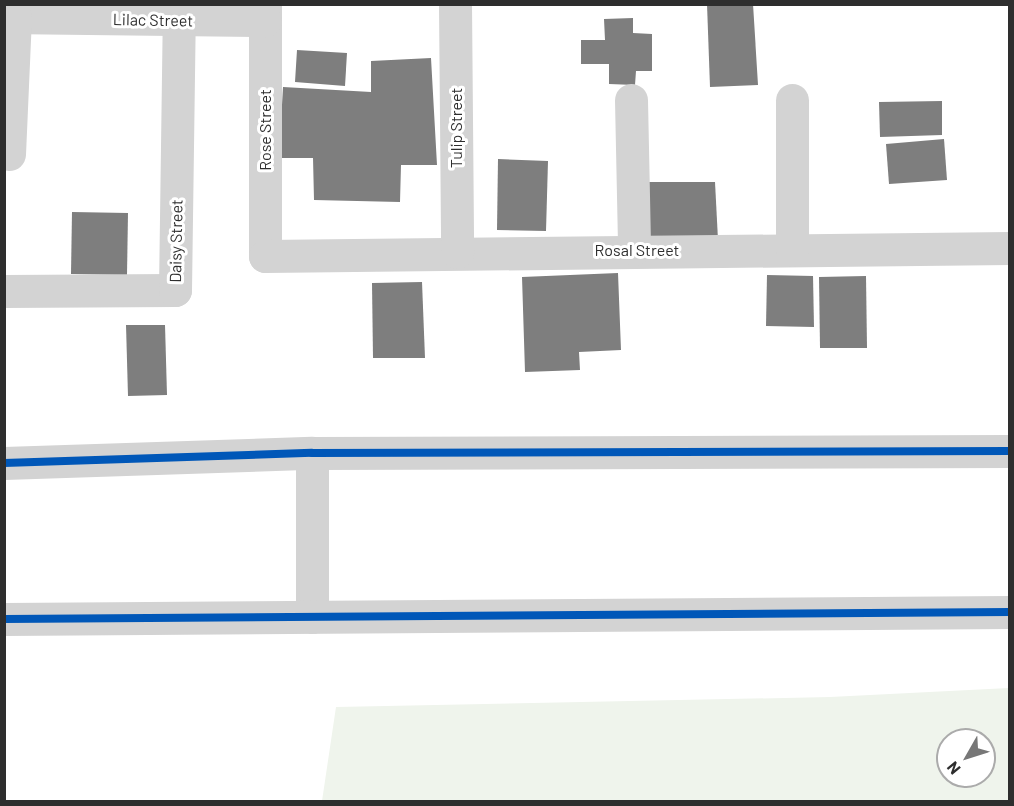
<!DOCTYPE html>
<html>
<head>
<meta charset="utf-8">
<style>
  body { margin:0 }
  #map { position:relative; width:1014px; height:806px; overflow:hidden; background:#fff; font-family:Barlow,sans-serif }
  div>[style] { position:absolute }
  .green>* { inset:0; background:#eff4ec }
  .building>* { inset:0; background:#7e7e7e }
  .minor>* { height:33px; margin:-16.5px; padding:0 16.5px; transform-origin:16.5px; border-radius:16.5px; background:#d3d3d3 }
  .cycleway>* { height:8px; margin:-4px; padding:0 4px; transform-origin:4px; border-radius:4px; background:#0057b8 }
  span { translate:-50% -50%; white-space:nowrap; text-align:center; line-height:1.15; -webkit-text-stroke:6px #fff; paint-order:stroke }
  .street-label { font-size:16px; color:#2e2e2e }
  .frame { position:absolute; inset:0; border:6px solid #2e2e2e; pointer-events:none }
  .north { position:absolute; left:936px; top:728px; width:60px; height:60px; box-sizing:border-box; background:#fff; border:2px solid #ababab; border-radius:50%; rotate:231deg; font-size:16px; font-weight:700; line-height:24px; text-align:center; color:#2e2e2e }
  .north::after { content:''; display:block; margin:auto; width:21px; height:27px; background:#777; clip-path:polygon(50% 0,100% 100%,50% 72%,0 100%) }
</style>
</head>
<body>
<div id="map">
  <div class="green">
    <div style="clip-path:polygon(evenodd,1009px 688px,1009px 801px,322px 801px,336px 707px,830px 697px,1009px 688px,948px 740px,984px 740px,984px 776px,948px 776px,948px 740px)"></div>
  </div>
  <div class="building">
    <div style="clip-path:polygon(707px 4px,753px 4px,758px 85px,710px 87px)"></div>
    <div style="clip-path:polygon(633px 18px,633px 33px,652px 34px,652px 71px,636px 71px,635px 85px,609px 84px,609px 64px,581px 64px,581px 40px,605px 40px,604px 19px)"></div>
    <div style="clip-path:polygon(297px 50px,347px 53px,345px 86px,295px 82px)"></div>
    <div style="clip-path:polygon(431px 58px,437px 165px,401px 165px,400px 202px,314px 200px,313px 158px,279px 158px,283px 87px,371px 92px,371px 61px)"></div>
    <div style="clip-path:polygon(942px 101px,942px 135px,880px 137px,879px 102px)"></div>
    <div style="clip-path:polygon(944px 139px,947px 180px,889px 184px,886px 144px)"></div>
    <div style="clip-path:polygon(498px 159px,548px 161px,546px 231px,497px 230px)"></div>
    <div style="clip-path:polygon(648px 182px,715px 182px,718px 240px,650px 242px)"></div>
    <div style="clip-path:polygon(72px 212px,128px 213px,127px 275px,71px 274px)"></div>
    <div style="clip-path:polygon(618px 273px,621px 350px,579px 352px,580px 370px,525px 372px,522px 277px)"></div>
    <div style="clip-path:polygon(767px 275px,813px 276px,814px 327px,766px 326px)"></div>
    <div style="clip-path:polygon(866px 276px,867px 348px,820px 348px,819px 277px)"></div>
    <div style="clip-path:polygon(422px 282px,425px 358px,373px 358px,372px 283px)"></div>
    <div style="clip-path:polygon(126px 325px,165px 325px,167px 395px,128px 396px)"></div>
  </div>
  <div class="minor">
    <div style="left:265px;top:4px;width:252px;rotate:90deg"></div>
    <div style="left:265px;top:256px;width:745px;rotate:-0.62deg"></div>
    <div style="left:455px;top:4px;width:248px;rotate:89.5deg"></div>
    <div style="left:4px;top:17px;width:261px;rotate:0.7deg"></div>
    <div style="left:631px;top:100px;width:149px;rotate:88.8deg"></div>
    <div style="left:9px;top:154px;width:137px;rotate:-87.5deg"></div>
    <div style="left:792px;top:250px;width:150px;rotate:-90deg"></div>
    <div style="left:4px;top:291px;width:171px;rotate:-0.3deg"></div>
    <div style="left:175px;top:290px;width:270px;rotate:-89.2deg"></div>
    <div style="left:4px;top:463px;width:308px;rotate:-1.9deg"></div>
    <div style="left:312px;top:453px;width:698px;rotate:-0.16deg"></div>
    <div style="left:312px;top:617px;width:164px;rotate:-90deg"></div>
    <div style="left:4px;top:619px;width:1006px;rotate:-0.4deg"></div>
  </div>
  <div class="cycleway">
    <div style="left:4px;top:463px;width:308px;rotate:-1.9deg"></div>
    <div style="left:312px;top:453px;width:698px;rotate:-0.16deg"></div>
    <div style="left:4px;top:619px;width:1006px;rotate:-0.4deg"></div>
  </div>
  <div class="street-label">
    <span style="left:153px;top:20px;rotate:1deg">Lilac Street</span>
    <span style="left:456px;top:128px;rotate:-90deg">Tulip Street</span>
    <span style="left:265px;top:130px;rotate:-90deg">Rose Street</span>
    <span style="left:176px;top:241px;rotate:-89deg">Daisy Street</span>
    <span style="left:637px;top:250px">Rosal Street</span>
  </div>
  <div class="frame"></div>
  <div class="north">N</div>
</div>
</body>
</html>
